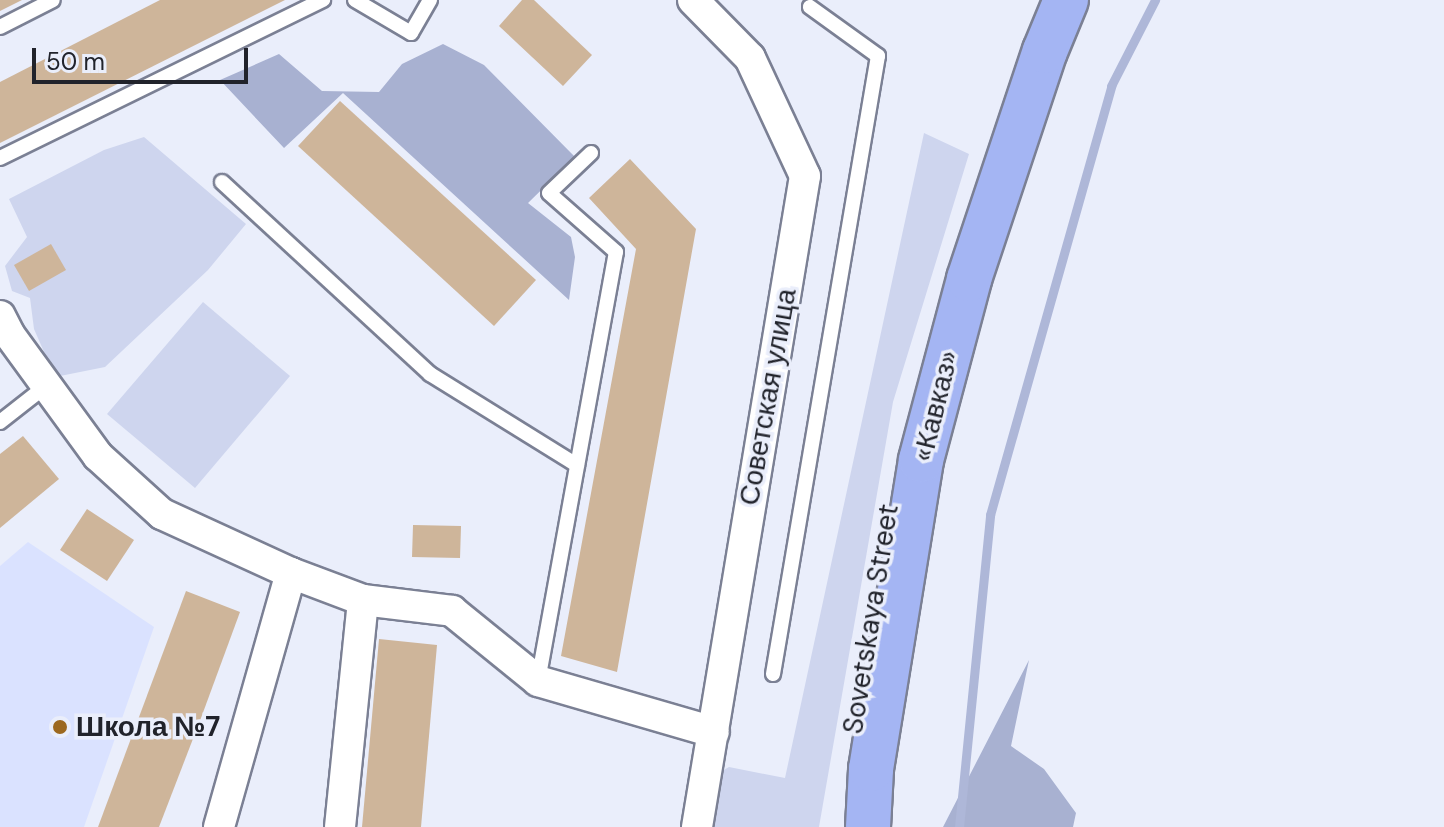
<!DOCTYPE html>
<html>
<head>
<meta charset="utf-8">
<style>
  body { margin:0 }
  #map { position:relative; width:1444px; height:827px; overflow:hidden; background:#eaeefb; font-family:"DM Sans",sans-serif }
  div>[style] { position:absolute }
  .built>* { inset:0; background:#dae2ff }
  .green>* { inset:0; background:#ced5ee }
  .forest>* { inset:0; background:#a8b1d1 }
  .stream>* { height:9px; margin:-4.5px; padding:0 4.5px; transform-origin:4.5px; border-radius:4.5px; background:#aeb7d8 }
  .building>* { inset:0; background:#ceb59a }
  .roads { filter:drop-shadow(2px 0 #7b8094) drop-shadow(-2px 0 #7b8094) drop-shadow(0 2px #7b8094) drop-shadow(0 -2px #7b8094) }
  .lane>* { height:14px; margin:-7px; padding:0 7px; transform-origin:7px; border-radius:7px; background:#fff }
  .street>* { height:30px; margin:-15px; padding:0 15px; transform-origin:15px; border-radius:15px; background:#fff }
  .highway>* { height:44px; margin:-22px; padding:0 22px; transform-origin:22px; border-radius:22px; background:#a4b5f3 }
  .dots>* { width:22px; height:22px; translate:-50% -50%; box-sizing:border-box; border:4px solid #eaeefb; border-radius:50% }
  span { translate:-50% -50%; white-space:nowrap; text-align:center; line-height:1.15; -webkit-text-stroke:7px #eaeefb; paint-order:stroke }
  .street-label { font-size:28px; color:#21232b }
  .poi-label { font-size:28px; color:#21232b; font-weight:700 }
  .left { translate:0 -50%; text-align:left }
  .scale { position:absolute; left:32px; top:48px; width:216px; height:36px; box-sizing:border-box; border:4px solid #21232b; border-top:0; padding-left:10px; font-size:24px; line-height:28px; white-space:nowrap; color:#21232b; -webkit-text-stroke:6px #eaeefb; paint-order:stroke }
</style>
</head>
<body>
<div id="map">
  <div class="built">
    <div style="clip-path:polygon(28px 542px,154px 627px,84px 827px,0 827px,0 566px)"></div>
  </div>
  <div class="green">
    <div style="clip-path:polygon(924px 133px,969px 154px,893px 402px,819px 827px,710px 827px,715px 775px,729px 767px,785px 778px)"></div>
    <div style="clip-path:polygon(144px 137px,246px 224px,208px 270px,105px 367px,55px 377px,34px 329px,30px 298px,12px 291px,5px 266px,27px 237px,9px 199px,104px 150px)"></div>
    <div style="clip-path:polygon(203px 302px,290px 376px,195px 488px,107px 414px)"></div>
  </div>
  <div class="forest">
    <div style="clip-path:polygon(443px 44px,484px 65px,575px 157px,528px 203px,571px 237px,575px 257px,569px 300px,343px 93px,284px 148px,220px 80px,279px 54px,322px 91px,379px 92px,402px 64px)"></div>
    <div style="clip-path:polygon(1029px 660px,1011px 746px,1044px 769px,1076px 813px,1073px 827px,943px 827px)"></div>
  </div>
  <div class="stream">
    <div style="left:959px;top:827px;width:314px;rotate:-84.3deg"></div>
    <div style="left:990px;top:515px;width:446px;rotate:-74.2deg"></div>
    <div style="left:1111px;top:86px;width:97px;rotate:-62.9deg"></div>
  </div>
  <div class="building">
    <div style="clip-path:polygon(0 0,22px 0,0 11px)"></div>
    <div style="clip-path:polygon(160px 0,285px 0,0 143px,0 82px)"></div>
    <div style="clip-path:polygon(522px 0,534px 0,592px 55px,563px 86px,499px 26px)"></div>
    <div style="clip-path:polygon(340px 101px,536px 280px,494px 326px,298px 146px)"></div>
    <div style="clip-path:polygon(630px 159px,696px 229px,617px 672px,561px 656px,636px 249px,589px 198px)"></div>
    <div style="clip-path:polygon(51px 244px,66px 270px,29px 291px,14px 265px)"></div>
    <div style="clip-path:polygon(23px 436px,59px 479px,0 528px,0 454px)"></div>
    <div style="clip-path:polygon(87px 509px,134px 540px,107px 581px,60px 550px)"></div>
    <div style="clip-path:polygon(413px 525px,461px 526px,460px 558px,412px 557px)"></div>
    <div style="clip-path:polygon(186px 591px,240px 612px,201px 718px,159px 827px,98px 827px)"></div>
    <div style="clip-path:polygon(379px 639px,437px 645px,421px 827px,362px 827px)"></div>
  </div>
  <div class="roads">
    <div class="lane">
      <div style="left:355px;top:0;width:65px;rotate:30.5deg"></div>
      <div style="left:411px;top:33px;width:38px;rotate:-60deg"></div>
      <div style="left:0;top:27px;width:59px;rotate:-27deg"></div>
      <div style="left:0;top:158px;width:360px;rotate:-26.1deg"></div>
      <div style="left:222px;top:182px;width:283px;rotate:42.7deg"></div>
      <div style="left:430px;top:374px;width:173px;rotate:31.8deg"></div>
      <div style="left:0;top:422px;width:60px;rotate:-38.2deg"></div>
      <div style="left:773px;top:674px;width:627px;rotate:-80.36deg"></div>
      <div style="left:878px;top:56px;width:84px;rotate:-144.2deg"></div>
      <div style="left:538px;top:681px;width:436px;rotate:-79.7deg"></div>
      <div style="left:616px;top:252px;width:89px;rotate:-138.6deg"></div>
      <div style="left:549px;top:193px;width:58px;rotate:-43.6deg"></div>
    </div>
    <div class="street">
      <div style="left:693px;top:0;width:81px;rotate:45.5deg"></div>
      <div style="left:750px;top:58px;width:130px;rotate:65deg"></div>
      <div style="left:805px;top:176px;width:660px;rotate:99.42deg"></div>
      <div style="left:0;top:316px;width:20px;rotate:63deg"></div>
      <div style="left:9px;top:334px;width:151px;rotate:53.9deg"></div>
      <div style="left:98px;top:456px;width:86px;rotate:42.2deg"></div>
      <div style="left:162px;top:514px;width:142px;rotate:24.6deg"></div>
      <div style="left:291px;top:573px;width:77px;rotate:20.6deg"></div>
      <div style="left:363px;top:600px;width:90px;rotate:7deg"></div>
      <div style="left:452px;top:611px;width:111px;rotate:39.1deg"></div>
      <div style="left:538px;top:681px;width:183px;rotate:16.2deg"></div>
      <div style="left:219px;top:827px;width:264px;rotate:-74.2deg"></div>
      <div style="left:340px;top:827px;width:228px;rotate:-84.2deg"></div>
    </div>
    <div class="highway">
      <div style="left:868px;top:827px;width:58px;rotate:-87deg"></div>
      <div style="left:871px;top:769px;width:313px;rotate:-80.8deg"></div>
      <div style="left:921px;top:460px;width:187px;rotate:-75.1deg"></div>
      <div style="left:969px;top:279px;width:240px;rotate:-71.6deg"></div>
      <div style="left:1045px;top:51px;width:55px;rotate:-67.6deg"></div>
    </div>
  </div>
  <div class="dots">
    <div style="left:60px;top:727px;background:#9c681f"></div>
  </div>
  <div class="street-label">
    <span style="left:768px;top:397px;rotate:-80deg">Советская улица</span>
    <span style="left:936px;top:406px;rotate:-76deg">«Кавказ»</span>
    <span style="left:871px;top:619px;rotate:-81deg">Sovetskaya Street</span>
  </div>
  <div class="poi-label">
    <span class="left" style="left:76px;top:727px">Школа №7</span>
  </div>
  <div class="scale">50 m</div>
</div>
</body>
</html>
